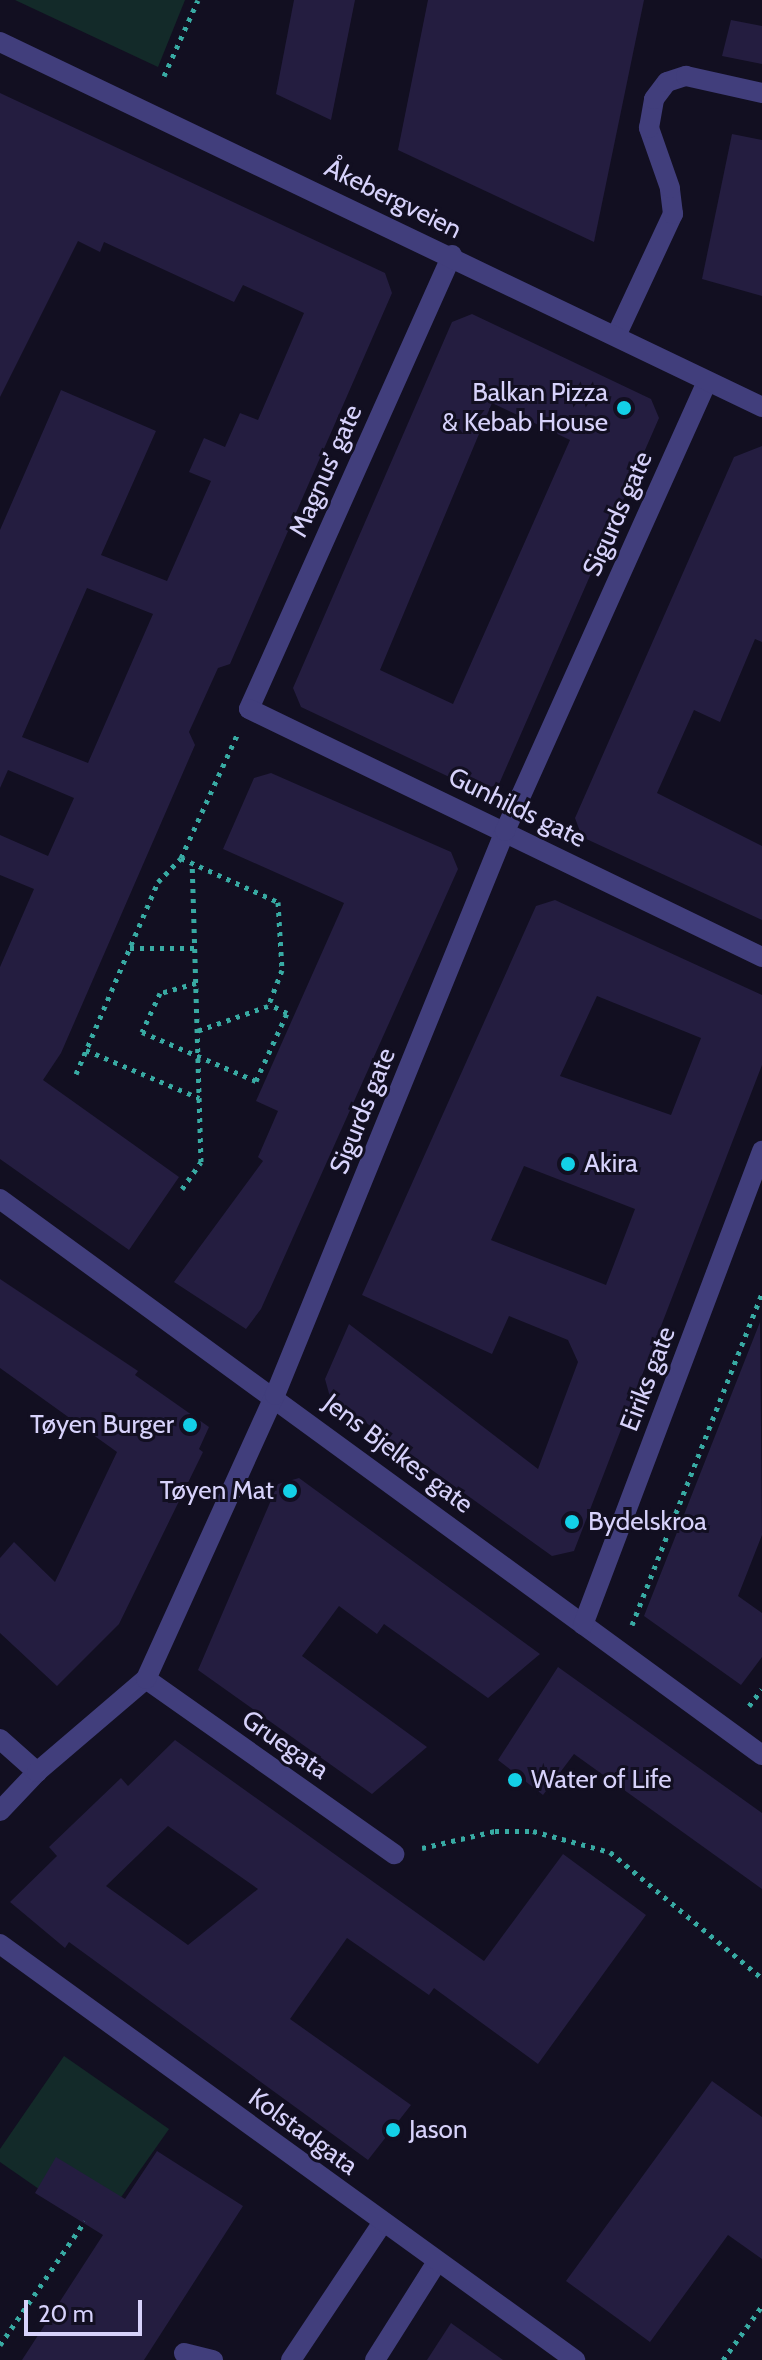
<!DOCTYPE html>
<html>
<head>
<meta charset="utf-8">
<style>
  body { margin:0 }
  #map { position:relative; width:762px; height:2360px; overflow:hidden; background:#120f21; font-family:Cabin,sans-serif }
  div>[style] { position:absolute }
  .green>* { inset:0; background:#132a29 }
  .building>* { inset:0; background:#241d40 }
  .path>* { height:5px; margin-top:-2.5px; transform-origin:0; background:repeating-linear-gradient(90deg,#38aaa3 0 4px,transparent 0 10px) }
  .service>* { height:20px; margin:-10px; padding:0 10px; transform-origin:10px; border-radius:10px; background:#413e7c }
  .pedestrian>* { height:20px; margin:-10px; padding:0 10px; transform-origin:10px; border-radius:10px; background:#413e7c }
  .minor>* { height:20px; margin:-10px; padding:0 10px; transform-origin:10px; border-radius:10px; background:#413e7c }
  .tertiary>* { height:20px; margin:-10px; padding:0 10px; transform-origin:10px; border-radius:10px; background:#413e7c }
  .dots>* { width:22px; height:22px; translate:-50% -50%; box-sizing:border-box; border:4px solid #120f21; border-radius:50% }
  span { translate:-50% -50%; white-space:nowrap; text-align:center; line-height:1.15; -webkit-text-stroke:6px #120f21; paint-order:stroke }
  .street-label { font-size:26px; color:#d7d2fb }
  .poi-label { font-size:26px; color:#d7d2fb }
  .right { translate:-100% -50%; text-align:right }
  .left { translate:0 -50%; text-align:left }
  .scale { position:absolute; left:24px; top:2300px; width:118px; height:36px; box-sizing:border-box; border:4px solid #d7d2fb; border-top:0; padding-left:10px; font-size:24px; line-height:28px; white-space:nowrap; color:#d7d2fb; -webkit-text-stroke:6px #120f21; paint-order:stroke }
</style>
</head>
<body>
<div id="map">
  <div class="green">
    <div style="clip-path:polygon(15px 0,185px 0,158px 67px)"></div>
    <div style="clip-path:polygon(64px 2056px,169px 2129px,98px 2230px,0 2162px,0 2149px)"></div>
  </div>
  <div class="building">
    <div style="clip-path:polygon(294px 0,355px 0,331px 120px,276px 94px)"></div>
    <div style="clip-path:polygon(428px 0,644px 0,594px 242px,398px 150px)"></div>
    <div style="clip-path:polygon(731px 20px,762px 26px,762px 64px,722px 56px)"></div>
    <div style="clip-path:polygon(evenodd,0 93px,385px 273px,392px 293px,230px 664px,218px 668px,189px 732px,195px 745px,61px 1053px,43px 1080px,179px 1177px,129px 1250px,0 1159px,0 967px,34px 889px,0 875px,0 835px,48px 856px,74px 798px,8px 770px,0 788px,0 530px,61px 390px,156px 431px,101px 555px,167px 581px,211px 481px,189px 472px,204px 438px,225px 447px,240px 413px,258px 420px,304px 313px,243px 285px,234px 302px,104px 242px,100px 252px,78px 241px,0 397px,0 93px,87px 588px,153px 614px,88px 763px,22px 737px,87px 588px)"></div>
    <div style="clip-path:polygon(732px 134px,762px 140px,762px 296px,702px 279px)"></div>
    <div style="clip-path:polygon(evenodd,472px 314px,651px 399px,659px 418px,499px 784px,479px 791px,301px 707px,293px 688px,452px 322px,472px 314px,492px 403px,570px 440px,453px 704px,380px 670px,492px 403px)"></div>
    <div style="clip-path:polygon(762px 446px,762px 642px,755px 639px,720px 722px,694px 710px,657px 793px,762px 846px,762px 920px,582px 837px,575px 818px,734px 457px)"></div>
    <div style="clip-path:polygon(271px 773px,451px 852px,458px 869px,261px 1309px,246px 1329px,174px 1282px,263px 1161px,258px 1157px,278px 1111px,256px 1101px,344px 903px,223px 849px,254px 778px)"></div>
    <div style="clip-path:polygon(evenodd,555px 900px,762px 995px,762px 1065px,574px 1551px,552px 1556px,330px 1397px,325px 1379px,349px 1324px,538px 1469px,578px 1362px,568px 1340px,509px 1316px,492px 1354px,362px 1295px,536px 906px,555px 900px,597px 996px,701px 1038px,671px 1115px,560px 1076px,597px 996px,555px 900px,524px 1166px,635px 1209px,606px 1285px,491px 1240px,524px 1166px)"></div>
    <div style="clip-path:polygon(0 1279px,138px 1371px,135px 1375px,209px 1427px,199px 1449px,203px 1452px,119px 1624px,57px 1686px,0 1633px,0 1558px,14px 1542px,55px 1582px,117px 1452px,0 1368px)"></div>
    <div style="clip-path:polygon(760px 1322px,762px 1535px,738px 1596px,762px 1613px,762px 1657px,741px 1685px,644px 1616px)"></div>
    <div style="clip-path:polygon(299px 1478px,540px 1654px,488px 1698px,384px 1624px,377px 1634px,339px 1606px,302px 1656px,427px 1747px,372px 1794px,198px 1670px,278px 1484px)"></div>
    <div style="clip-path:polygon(558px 1667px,762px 1813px,762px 1889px,574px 1754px,543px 1795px,498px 1760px)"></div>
    <div style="clip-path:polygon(evenodd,175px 1740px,484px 1961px,563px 1854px,646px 1915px,538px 2064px,434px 1988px,429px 1995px,347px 1938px,290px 2019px,411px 2105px,368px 2160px,69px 1942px,65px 1948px,10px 1902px,57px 1856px,49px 1847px,121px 1778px,128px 1786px,175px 1740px,168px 1826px,258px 1889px,188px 1945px,106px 1886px,168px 1826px)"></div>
    <div style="clip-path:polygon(712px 2081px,762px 2117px,762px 2259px,728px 2235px,650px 2342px,566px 2281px)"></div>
    <div style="clip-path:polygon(157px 2151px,243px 2206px,144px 2360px,22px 2360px,103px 2235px,35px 2193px,56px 2157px,125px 2199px)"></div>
    <div style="clip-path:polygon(451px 2323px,503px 2360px,427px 2360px)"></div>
  </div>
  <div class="path">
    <div style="left:164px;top:76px;width:83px;rotate:-65.9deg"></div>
    <div style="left:181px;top:858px;width:107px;rotate:24.4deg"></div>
    <div style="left:278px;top:902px;width:68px;rotate:86.6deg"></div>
    <div style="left:282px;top:970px;width:39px;rotate:111deg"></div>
    <div style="left:268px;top:1006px;width:75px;rotate:160.6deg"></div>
    <div style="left:130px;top:948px;width:64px"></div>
    <div style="left:196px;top:983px;width:37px;rotate:164deg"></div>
    <div style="left:160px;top:993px;width:43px;rotate:114.8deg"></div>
    <div style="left:142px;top:1032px;width:124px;rotate:23.3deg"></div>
    <div style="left:256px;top:1081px;width:75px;rotate:-65.5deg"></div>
    <div style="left:287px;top:1013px;width:20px;rotate:-153deg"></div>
    <div style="left:86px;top:1050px;width:123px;rotate:23deg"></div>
    <div style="left:76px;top:1074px;width:209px;rotate:-66.9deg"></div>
    <div style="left:158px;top:882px;width:33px;rotate:-46deg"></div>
    <div style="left:181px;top:858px;width:135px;rotate:-65.5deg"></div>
    <div style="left:182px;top:1189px;width:33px;rotate:-55deg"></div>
    <div style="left:201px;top:1162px;width:300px;rotate:-91.7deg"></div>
    <div style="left:632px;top:1625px;width:357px;rotate:-68.6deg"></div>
    <div style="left:749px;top:1706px;width:21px;rotate:-53deg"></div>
    <div style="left:422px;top:1848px;width:75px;rotate:-13.1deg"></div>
    <div style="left:495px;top:1831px;width:38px"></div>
    <div style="left:533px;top:1831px;width:80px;rotate:15.3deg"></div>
    <div style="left:610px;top:1852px;width:197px;rotate:39.7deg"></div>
    <div style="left:0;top:2345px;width:150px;rotate:-55.6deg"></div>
    <div style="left:723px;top:2360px;width:67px;rotate:-54.2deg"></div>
  </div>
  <div class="service">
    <div style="left:616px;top:336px;width:135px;rotate:-65deg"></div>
    <div style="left:673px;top:214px;width:26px;rotate:-97deg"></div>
    <div style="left:670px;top:188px;width:64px;rotate:-109.3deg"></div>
    <div style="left:649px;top:128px;width:29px;rotate:-80deg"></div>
    <div style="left:654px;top:99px;width:21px;rotate:-53deg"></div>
    <div style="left:667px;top:82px;width:20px;rotate:-18deg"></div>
    <div style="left:686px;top:76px;width:78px;rotate:12.6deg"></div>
    <div style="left:184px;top:2353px;width:30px;rotate:14deg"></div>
    <div style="left:291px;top:2360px;width:166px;rotate:-56.3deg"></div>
    <div style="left:375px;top:2360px;width:116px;rotate:-57.7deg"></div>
  </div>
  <div class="pedestrian">
    <div style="left:0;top:1811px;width:54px;rotate:-46.5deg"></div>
  </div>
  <div class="minor">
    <div style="left:452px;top:255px;width:497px;rotate:114.1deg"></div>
    <div style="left:249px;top:709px;width:570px;rotate:25.8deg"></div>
    <div style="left:0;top:1199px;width:943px;rotate:36.12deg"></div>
    <div style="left:583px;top:1625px;width:507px;rotate:-69.31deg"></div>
    <div style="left:146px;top:1679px;width:304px;rotate:35.2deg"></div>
    <div style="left:0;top:1739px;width:50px;rotate:41.7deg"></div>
    <div style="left:37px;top:1772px;width:143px;rotate:-40.5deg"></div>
    <div style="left:146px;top:1679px;width:312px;rotate:-65.6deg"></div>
    <div style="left:275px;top:1395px;width:609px;rotate:-67.81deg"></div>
    <div style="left:505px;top:831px;width:493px;rotate:-65.8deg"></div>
    <div style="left:0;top:1944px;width:710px;rotate:35.88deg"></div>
  </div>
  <div class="tertiary">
    <div style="left:0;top:42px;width:845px;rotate:25.59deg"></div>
  </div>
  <div class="dots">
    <div style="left:624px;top:408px;background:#13d0e7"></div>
    <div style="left:568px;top:1164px;background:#13d0e7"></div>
    <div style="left:190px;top:1425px;background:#13d0e7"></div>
    <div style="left:290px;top:1491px;background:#13d0e7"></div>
    <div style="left:572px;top:1522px;background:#13d0e7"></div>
    <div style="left:515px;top:1780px;background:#13d0e7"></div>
    <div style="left:393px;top:2130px;background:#13d0e7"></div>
  </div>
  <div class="street-label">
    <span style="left:393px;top:199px;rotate:26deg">Åkebergveien</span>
    <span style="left:326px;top:471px;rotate:-66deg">Magnus’ gate</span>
    <span style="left:618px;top:514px;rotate:-66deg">Sigurds gate</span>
    <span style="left:517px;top:808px;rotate:26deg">Gunhilds gate</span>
    <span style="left:363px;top:1111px;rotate:-68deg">Sigurds gate</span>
    <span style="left:648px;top:1379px;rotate:-69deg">Eiriks gate</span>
    <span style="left:398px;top:1454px;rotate:37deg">Jens Bjelkes gate</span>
    <span style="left:285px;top:1745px;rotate:35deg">Gruegata</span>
    <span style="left:303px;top:2132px;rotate:36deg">Kolstadgata</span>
  </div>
  <div class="poi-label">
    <span class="right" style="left:608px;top:408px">Balkan Pizza<br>&amp; Kebab House</span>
    <span class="left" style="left:584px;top:1164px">Akira</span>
    <span class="right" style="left:174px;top:1425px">Tøyen Burger</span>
    <span class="right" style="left:274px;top:1491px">Tøyen Mat</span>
    <span class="left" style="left:588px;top:1522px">Bydelskroa</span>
    <span class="left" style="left:531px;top:1780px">Water of Life</span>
    <span class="left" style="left:409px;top:2130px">Jason</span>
  </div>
  <div class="scale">20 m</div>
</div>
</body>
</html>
